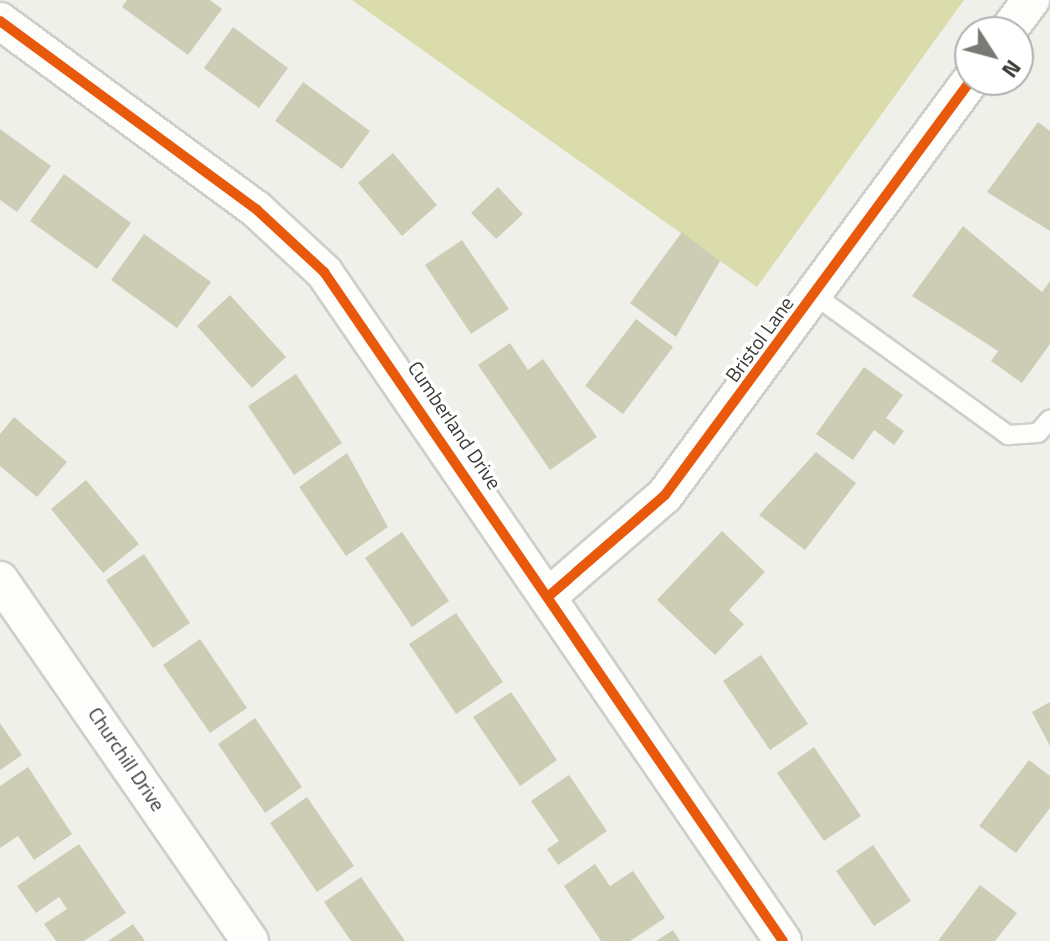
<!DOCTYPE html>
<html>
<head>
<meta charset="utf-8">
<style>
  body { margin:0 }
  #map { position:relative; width:1050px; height:941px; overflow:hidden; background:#f0f0ea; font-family:"Titillium Web",sans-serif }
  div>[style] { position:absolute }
  .green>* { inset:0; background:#dbdcab }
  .building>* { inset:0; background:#cdcdb6 }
  .roads { filter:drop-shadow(2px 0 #cececa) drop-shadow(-2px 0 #cececa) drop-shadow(0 2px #cececa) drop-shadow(0 -2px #cececa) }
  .service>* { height:18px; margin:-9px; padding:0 9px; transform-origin:9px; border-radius:9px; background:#fdfdfc }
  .minor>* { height:36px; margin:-18px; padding:0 18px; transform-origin:18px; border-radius:18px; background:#fdfdfc }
  .cycleway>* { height:10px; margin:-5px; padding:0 5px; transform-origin:5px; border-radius:5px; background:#e8590c }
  span { translate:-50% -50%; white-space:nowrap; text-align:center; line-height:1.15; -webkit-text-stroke:7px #fff; paint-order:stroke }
  .street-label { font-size:20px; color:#3a3a36 }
  .north { position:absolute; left:954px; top:16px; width:80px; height:80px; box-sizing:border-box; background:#fff; border:2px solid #b0b0af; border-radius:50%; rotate:126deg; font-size:22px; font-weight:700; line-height:32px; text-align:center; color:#3a3a36 }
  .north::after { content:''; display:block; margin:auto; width:28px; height:36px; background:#7a7a75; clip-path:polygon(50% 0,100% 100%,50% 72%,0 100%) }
</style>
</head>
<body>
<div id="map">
  <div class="green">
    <div style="clip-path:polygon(352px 0,964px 0,757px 287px)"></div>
  </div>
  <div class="building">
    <div style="clip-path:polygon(127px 0,210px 0,222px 9px,188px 55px,122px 7px)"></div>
    <div style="clip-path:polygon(233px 27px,288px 68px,259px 108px,204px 68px)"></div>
    <div style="clip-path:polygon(303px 82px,370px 131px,342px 169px,275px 121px)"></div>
    <div style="clip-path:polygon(1038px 122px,1050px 131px,1050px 231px,987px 192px)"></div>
    <div style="clip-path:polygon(0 129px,51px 166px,17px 212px,0 200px)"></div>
    <div style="clip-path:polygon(393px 153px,437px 205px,402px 236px,358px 183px)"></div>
    <div style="clip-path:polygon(64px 174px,131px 223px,97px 269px,30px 221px)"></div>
    <div style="clip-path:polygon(498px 187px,523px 214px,496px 239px,471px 213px)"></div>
    <div style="clip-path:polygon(963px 226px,1042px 292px,1050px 281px,1050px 344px,1022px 383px,991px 361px,998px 351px,912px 296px)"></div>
    <div style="clip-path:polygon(682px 232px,720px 261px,676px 337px,630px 303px)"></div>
    <div style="clip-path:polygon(144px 234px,211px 282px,177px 328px,111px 280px)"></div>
    <div style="clip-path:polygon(462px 240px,509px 309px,471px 334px,425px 265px)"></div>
    <div style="clip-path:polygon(230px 295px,286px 357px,252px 388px,197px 326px)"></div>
    <div style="clip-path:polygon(636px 319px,673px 347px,623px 414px,585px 386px)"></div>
    <div style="clip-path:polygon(510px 343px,528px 370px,543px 359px,597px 437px,550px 470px,478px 365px)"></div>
    <div style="clip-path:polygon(864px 367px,903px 395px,886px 418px,904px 431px,894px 445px,874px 430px,853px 460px,816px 434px)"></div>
    <div style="clip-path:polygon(296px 374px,342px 443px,294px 475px,248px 406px)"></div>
    <div style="clip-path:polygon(14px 417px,67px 462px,37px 497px,0 466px,0 434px)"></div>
    <div style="clip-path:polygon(816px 452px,856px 483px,805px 550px,759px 515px)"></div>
    <div style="clip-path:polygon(347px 453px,388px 527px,346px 556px,299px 487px)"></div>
    <div style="clip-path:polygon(86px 480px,139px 544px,103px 573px,51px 509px)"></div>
    <div style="clip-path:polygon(722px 531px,765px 572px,729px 610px,744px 624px,715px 655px,657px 600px)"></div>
    <div style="clip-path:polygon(402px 532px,449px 601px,412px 627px,365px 558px)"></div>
    <div style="clip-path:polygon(144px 554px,190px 623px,153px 648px,106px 580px)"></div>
    <div style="clip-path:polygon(456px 613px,503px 682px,456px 714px,409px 644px)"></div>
    <div style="clip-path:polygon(200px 639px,247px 708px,210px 733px,163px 665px)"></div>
    <div style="clip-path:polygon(761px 655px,808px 724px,770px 750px,723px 681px)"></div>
    <div style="clip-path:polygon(511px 692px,557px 760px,520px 786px,473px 717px)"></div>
    <div style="clip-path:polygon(1050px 702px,1050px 746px,1032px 712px)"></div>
    <div style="clip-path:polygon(255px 718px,302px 787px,265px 813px,218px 744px)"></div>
    <div style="clip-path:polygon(0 723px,22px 755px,0 770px)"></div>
    <div style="clip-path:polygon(814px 747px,861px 816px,824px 841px,777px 773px)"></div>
    <div style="clip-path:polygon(1029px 760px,1050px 776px,1050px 808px,1016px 853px,979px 826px)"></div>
    <div style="clip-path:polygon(28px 767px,72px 834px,34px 860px,18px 836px,0 848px,0 786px)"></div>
    <div style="clip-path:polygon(569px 775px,607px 831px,558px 865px,547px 849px,559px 841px,531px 801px)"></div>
    <div style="clip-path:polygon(307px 797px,354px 866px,317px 892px,270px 823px)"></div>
    <div style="clip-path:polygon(79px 844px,126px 913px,84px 941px,56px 941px,44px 924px,67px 909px,59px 897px,36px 913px,17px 886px)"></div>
    <div style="clip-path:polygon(873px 845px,911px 901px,874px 926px,836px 871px)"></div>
    <div style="clip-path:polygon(595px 864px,610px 886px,633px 871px,665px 918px,630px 941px,601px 941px,564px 886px)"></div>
    <div style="clip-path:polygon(361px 877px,405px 941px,351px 941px,324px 902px)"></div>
    <div style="clip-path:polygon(980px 885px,1017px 913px,995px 941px,938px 941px)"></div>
    <div style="clip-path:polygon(133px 924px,145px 941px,108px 941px)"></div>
    <div style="clip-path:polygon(673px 930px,680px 941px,656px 941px)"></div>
  </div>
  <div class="roads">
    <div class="service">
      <div style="left:813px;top:294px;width:241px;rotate:35.9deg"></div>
      <div style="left:1008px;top:435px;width:30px;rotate:-4deg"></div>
      <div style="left:1038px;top:433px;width:18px;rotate:-49deg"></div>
    </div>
    <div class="minor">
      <div style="left:0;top:21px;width:318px;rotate:36.3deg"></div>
      <div style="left:256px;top:209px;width:93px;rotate:42.8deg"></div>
      <div style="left:324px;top:272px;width:811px;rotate:55.55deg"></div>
      <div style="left:1007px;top:32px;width:40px;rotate:-53deg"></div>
      <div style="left:0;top:580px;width:439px;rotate:55.3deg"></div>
      <div style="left:550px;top:595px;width:152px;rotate:-41deg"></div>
      <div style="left:665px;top:495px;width:516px;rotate:-53.6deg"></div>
    </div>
  </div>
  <div class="cycleway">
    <div style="left:0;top:21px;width:318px;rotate:36.3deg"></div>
    <div style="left:256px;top:209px;width:93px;rotate:42.8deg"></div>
    <div style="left:324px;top:272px;width:811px;rotate:55.55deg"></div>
    <div style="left:550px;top:595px;width:152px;rotate:-41deg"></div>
    <div style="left:665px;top:495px;width:516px;rotate:-53.6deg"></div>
  </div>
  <div class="street-label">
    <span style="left:759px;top:339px;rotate:-54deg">Bristol Lane</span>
    <span style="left:455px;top:425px;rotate:56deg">Cumberland Drive</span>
    <span style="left:127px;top:759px;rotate:56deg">Churchill Drive</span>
  </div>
  <div class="north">N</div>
</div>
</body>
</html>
